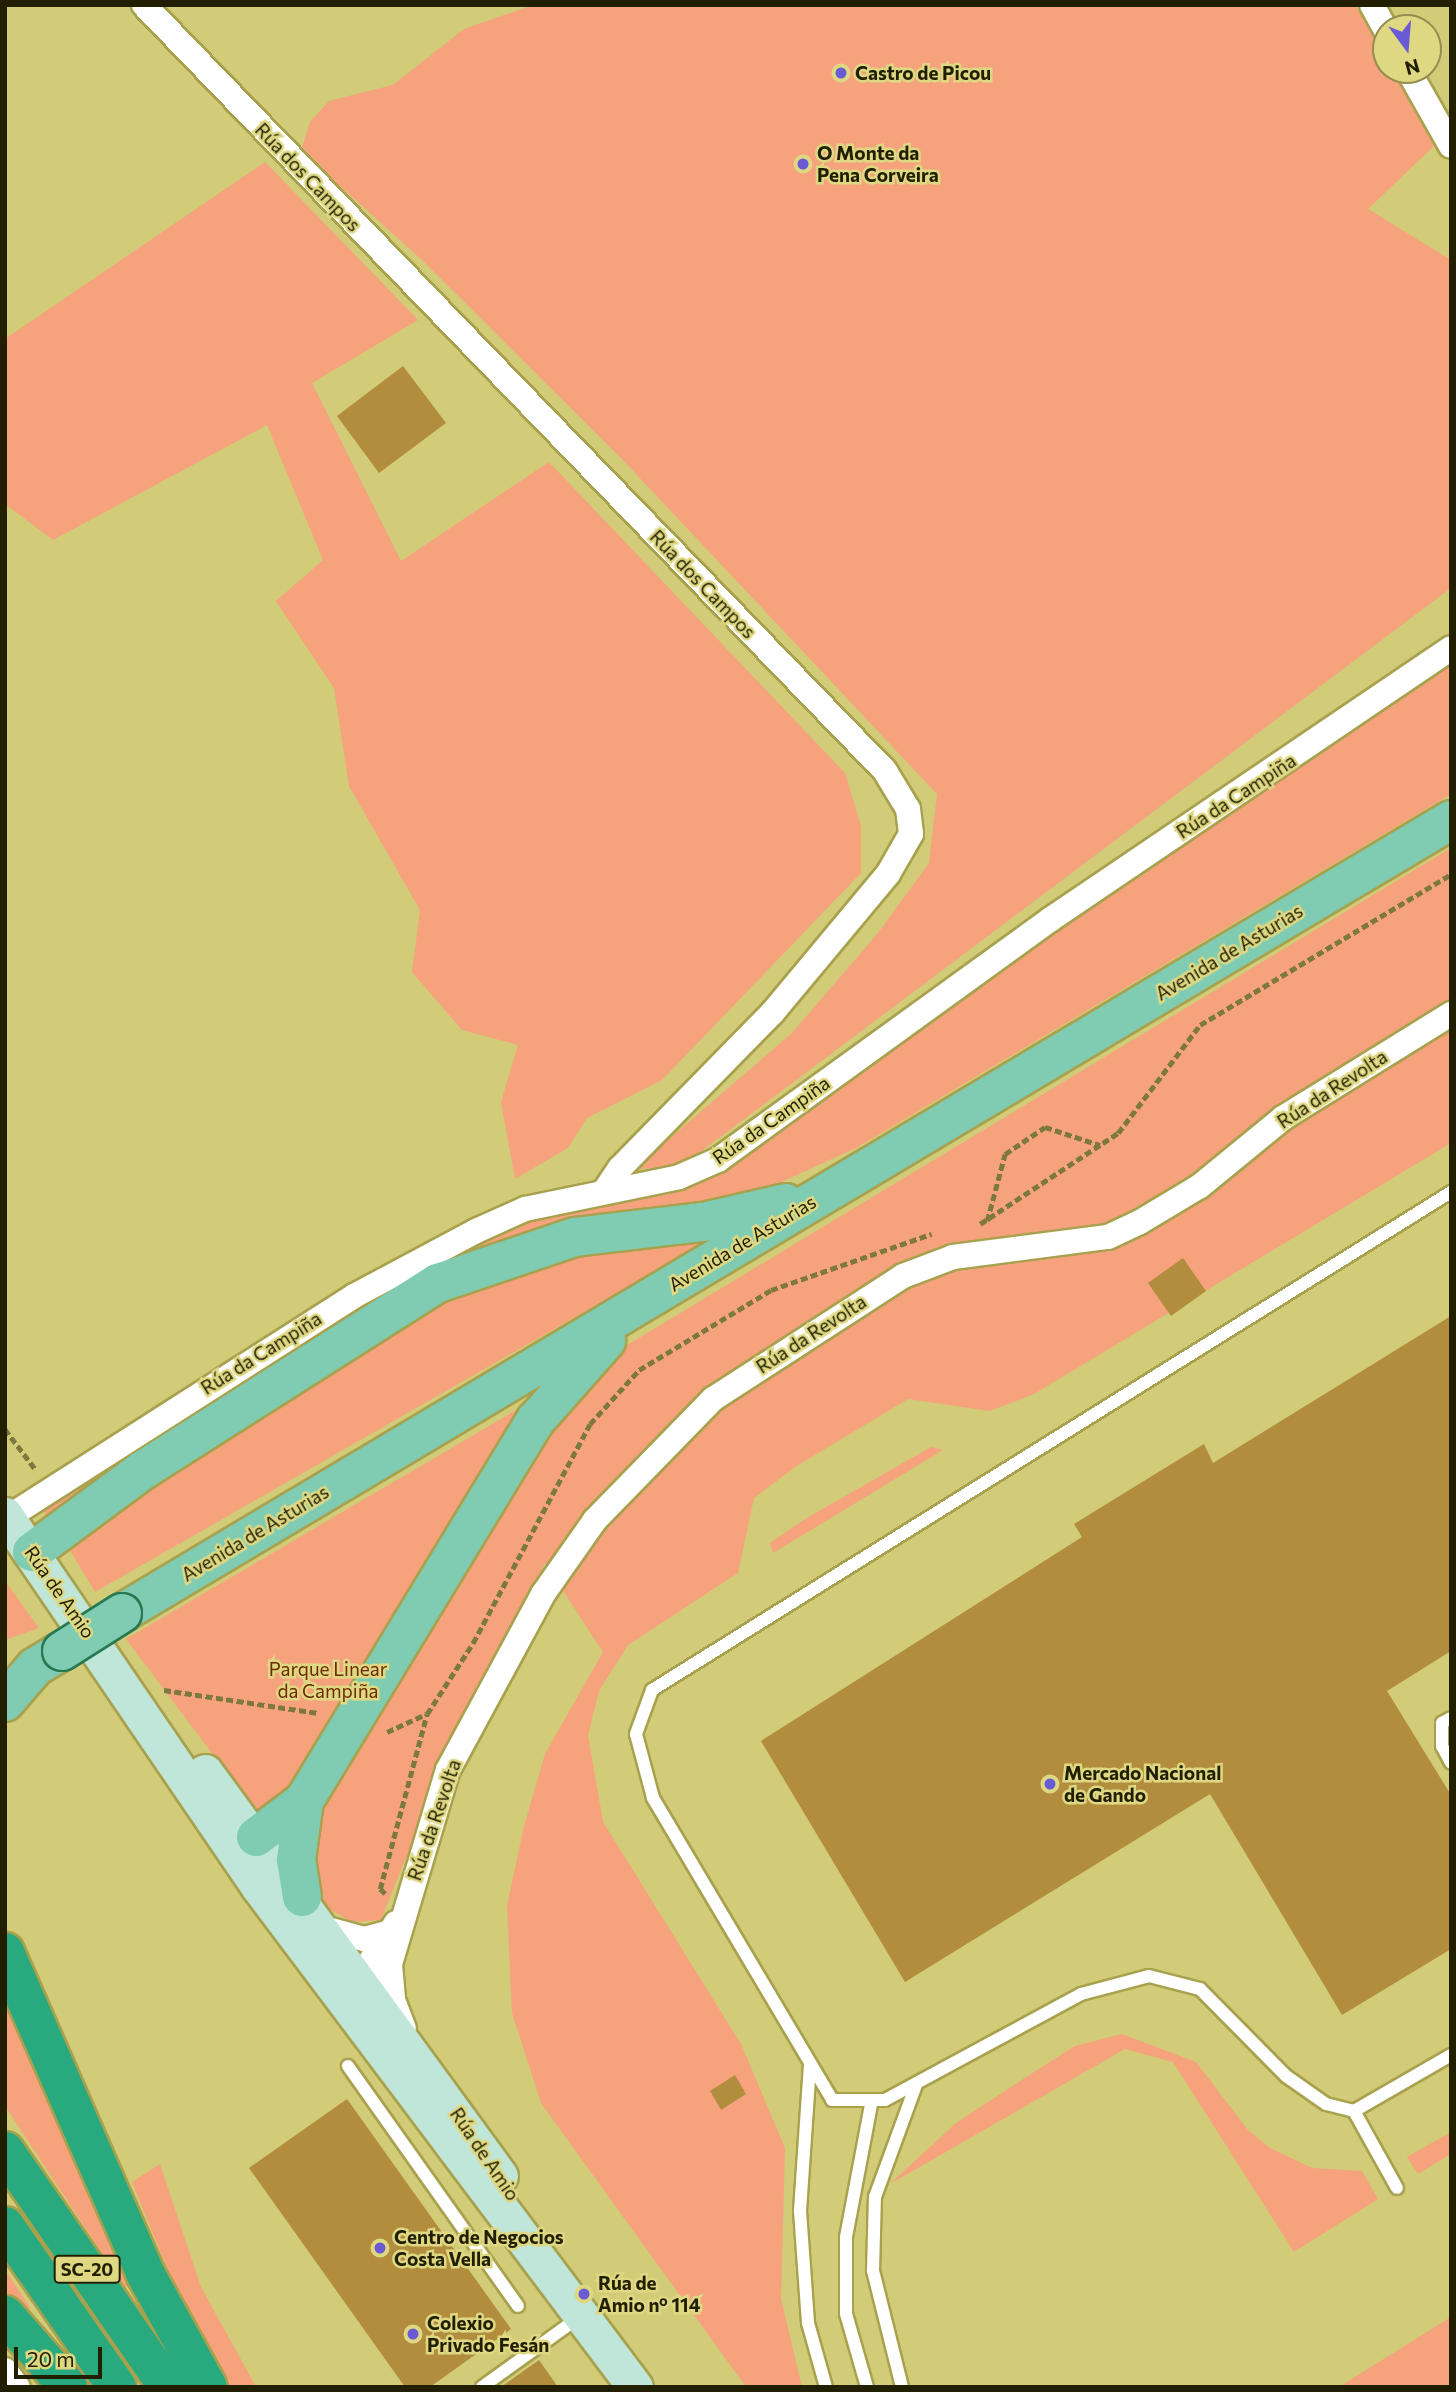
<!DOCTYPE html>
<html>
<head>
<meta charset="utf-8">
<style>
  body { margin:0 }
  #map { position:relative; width:1456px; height:2392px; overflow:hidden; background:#d2cb77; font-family:Commissioner,sans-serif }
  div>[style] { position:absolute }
  .green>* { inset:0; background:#f6a27c }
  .building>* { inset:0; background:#b18d3d }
  .path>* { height:4.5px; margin-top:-2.25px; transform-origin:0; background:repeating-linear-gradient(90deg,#7d783e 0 7px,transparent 0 10.5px) }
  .roads { filter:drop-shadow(2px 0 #a8a14d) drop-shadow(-2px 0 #a8a14d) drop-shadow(0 2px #a8a14d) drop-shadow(0 -2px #a8a14d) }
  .lane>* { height:12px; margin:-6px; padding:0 6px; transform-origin:6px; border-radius:6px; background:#fff }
  .street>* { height:24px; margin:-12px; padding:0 12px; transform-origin:12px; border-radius:12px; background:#fff }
  .secondary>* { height:35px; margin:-17.5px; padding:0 17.5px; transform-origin:17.5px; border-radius:17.5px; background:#bfe6d8 }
  .primary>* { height:38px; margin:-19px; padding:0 19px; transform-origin:19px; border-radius:19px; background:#7fccb2 }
  .highway>* { height:38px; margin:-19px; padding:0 19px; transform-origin:19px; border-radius:19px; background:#29aa7e }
  .bridges { filter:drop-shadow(2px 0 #277952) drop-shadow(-2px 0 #277952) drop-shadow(0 2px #277952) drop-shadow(0 -2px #277952) }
  .primary-bridge>* { height:38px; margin:-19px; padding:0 19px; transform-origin:19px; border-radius:19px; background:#7fccb2 }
  .dots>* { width:19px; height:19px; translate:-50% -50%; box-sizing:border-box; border:4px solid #dfd883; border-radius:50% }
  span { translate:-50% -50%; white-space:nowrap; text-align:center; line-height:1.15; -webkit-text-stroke:5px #dfd883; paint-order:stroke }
  .shield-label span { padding:2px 5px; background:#dfd883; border:2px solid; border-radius:5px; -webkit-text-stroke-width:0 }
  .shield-label { font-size:18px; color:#221f00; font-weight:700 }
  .poi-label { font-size:19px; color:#221f00; font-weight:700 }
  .left { translate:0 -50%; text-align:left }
  .street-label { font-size:19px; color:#221f00 }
  .park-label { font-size:19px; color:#6f2a01 }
  .frame { position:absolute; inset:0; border:7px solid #221f00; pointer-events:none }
  .north { position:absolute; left:1372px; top:14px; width:70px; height:70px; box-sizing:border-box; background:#dfd883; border:2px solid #938e4f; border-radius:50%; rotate:164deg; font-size:19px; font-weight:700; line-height:28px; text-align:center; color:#221f00 }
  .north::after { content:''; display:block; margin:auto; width:24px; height:32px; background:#6a5ad4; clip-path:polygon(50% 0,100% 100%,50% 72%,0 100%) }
  .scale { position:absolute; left:14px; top:2347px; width:88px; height:32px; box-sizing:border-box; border:4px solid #221f00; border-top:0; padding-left:9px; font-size:21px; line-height:24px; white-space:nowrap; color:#221f00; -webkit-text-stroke:5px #dfd883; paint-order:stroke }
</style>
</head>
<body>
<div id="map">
  <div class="green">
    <div style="clip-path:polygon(533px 5px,1355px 5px,1434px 146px,1368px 209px,1451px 260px,1451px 588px,703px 1150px,677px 1165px,633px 1170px,792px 1033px,878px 933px,929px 863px,937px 794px,620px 457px,421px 259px,301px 151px,310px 122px,329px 101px,393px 85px,464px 29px)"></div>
    <div style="clip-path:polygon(265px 162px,418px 320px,312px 383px,401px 561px,549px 462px,845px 773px,861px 826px,861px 873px,662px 1080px,587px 1118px,568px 1148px,515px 1179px,501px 1102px,518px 1045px,462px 1030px,412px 972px,420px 910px,349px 786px,334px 688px,276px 601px,323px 560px,267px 425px,53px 540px,5px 504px,5px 339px)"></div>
    <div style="clip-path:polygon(1451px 659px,1451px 794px,856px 1148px,779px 1183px,713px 1203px,567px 1229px,45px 1515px,43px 1507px,261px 1362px,421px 1271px,557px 1211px,652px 1195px,845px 1077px)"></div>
    <div style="clip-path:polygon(1451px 848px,1451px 1143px,1034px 1394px,990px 1411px,908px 1399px,795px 1467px,754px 1498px,738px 1573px,628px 1645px,599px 1691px,588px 1735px,603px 1822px,741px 2044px,785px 2148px,781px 2299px,802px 2387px,746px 2387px,541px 2103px,512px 2013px,507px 1906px,524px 1826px,545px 1754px,603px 1652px,545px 1563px,458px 1727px,381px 1920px,352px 1922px,329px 1909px,126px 1639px,644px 1335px)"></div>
    <div style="clip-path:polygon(699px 1232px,708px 1241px,95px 1592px,70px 1550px,183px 1465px,376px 1335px,499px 1276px,591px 1250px)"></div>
    <div style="clip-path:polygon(931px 1447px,943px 1450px,773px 1553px,770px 1543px,805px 1519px)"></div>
    <div style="clip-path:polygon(5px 1581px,39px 1628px,5px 1640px)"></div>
    <div style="clip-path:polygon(5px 2001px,134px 2284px,125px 2288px,5px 2106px)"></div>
    <div style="clip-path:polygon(1122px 2034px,1196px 2062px,1248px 2130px,1270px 2148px,1312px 2168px,1362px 2171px,1378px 2199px,1294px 2252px,1173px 2062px,1125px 2049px,890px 2184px,956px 2123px,1048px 2063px,1075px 2046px)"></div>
    <div style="clip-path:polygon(1451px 2132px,1451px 2154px,1418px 2174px,1407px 2157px)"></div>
    <div style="clip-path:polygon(160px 2164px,201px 2287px,256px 2387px,228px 2387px,182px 2305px,132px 2182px)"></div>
    <div style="clip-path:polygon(5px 2270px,30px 2307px,25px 2315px,5px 2295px)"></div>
    <div style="clip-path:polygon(1451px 2317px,1451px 2387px,1339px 2387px)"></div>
  </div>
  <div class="building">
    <div style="clip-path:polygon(403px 366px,446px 423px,379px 473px,337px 416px)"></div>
    <div style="clip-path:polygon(1183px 1258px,1206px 1291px,1171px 1316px,1148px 1283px)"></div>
    <div style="clip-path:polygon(1451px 1316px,1451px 1651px,1387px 1691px,1451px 1795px,1451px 1949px,1342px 2015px,1210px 1794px,905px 1982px,761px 1741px,1082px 1537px,1074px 1524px,1204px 1444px,1213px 1463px)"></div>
    <div style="clip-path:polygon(735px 2075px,746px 2094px,721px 2110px,710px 2091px)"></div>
    <div style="clip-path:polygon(347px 2099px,511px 2329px,430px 2387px,405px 2387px,249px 2168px)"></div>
    <div style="clip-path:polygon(539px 2360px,558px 2387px,501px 2387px)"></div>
  </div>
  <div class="path">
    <div style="left:987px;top:1221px;width:69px;rotate:-75deg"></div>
    <div style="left:1005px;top:1154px;width:48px;rotate:-34deg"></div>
    <div style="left:1045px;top:1127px;width:58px;rotate:18.1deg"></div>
    <div style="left:980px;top:1224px;width:165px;rotate:-33.4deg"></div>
    <div style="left:1118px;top:1133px;width:136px;rotate:-52.8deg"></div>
    <div style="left:1200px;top:1025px;width:293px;rotate:-31deg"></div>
    <div style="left:5px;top:1429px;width:51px;rotate:52.9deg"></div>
    <div style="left:164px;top:1690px;width:156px;rotate:8.5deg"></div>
    <div style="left:387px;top:1732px;width:43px;rotate:-24.8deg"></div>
    <div style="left:385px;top:1894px;width:7px;rotate:-135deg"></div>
    <div style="left:380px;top:1889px;width:181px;rotate:-75deg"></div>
    <div style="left:427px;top:1714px;width:85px;rotate:-57.1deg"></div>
    <div style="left:473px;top:1643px;width:248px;rotate:-61.9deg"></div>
    <div style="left:590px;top:1424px;width:73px;rotate:-47.8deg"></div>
    <div style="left:639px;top:1370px;width:154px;rotate:-31.2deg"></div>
    <div style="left:771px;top:1290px;width:170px;rotate:-19.3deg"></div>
  </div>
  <div class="roads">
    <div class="lane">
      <div style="left:1451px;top:1192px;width:941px;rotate:148.07deg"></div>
      <div style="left:652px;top:1690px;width:47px;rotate:110deg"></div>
      <div style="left:636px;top:1734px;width:66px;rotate:75.1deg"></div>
      <div style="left:653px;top:1798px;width:351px;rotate:59.3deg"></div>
      <div style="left:832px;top:2100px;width:53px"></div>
      <div style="left:885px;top:2100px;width:223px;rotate:-28.4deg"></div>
      <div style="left:1081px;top:1994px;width:70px;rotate:-14.8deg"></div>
      <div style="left:1149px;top:1976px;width:53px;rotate:14.3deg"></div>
      <div style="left:1200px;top:1989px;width:122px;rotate:45.3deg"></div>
      <div style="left:1286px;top:2076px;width:49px;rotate:35deg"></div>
      <div style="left:1326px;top:2104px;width:29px;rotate:14deg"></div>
      <div style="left:1354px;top:2111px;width:112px;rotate:-30deg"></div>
      <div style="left:1451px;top:1718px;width:10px;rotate:151deg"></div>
      <div style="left:1442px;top:1723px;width:23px;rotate:90deg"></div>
      <div style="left:1442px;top:1746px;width:19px;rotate:62deg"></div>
      <div style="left:810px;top:2064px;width:147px;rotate:93.9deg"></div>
      <div style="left:800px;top:2211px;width:112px;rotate:85.9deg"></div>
      <div style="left:808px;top:2323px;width:66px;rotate:74.3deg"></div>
      <div style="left:348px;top:2066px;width:294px;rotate:54.7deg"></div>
      <div style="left:1354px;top:2111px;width:88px;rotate:60.8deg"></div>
      <div style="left:482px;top:2387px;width:118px;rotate:-35.7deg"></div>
      <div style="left:867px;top:2387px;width:76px;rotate:-106deg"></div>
      <div style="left:846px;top:2314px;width:77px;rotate:-90deg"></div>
      <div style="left:846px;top:2237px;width:139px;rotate:-79.3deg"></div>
      <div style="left:902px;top:2387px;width:120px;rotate:-104deg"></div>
      <div style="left:873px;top:2271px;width:74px;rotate:-88.5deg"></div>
      <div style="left:875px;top:2197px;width:119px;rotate:-69.9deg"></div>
    </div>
    <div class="street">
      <div style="left:144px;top:5px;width:1066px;rotate:45.95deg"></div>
      <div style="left:885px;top:771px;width:44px;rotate:58.8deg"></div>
      <div style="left:908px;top:809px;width:25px;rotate:83deg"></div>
      <div style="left:911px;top:834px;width:46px;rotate:119.9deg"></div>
      <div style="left:888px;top:874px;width:180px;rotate:129.8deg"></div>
      <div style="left:773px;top:1012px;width:219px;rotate:134.4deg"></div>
      <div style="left:620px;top:1168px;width:29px;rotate:124deg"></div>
      <div style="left:1372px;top:5px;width:29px;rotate:61deg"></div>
      <div style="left:1408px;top:70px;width:87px;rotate:60.5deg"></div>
      <div style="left:7px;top:1518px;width:412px;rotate:-32.6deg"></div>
      <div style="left:354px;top:1296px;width:138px;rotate:-28deg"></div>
      <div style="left:476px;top:1231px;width:54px;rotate:-24.2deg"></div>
      <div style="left:525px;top:1209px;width:157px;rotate:-11.7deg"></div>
      <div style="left:679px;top:1177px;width:43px;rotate:-23.6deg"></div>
      <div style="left:718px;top:1160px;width:411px;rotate:-35.9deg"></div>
      <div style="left:1051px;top:919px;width:483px;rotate:-34.1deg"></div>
      <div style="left:324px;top:1928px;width:41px;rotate:15.4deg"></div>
      <div style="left:364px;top:1939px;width:27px;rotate:-15deg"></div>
      <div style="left:390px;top:1964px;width:36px;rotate:85deg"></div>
      <div style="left:393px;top:2000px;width:30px;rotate:69deg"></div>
      <div style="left:349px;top:1979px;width:23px;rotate:7deg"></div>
      <div style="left:372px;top:1982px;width:25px;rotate:-45deg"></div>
      <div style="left:390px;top:1964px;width:202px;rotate:-73.4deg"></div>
      <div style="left:448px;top:1770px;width:200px;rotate:-61.6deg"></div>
      <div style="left:543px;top:1594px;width:90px;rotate:-54.9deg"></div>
      <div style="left:595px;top:1520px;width:169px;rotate:-45.7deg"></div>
      <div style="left:713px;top:1399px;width:226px;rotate:-32.9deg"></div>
      <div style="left:903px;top:1276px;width:53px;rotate:-20.8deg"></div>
      <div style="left:953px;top:1257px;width:156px;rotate:-7.4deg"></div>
      <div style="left:1108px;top:1237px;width:35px;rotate:-25deg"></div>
      <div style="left:1140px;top:1222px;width:70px;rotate:-31deg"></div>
      <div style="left:1200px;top:1186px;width:107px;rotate:-39.3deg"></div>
      <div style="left:1283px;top:1118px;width:198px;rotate:-31.8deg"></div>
      <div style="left:365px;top:1989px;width:21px;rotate:-87deg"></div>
      <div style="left:366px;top:1968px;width:54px;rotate:-56.3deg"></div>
      <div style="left:5px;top:2370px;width:21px;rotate:53deg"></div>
    </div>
    <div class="secondary">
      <div style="left:5px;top:1515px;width:449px;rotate:55.7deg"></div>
      <div style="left:258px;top:1886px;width:627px;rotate:53.04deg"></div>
      <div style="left:205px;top:1772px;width:500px;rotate:53.86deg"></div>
    </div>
    <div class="primary">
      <div style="left:32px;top:1552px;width:138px;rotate:-36.5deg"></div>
      <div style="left:143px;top:1470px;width:349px;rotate:-32.4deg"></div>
      <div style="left:438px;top:1283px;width:145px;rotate:-18.6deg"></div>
      <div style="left:575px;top:1237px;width:129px;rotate:-6.7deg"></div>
      <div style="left:703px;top:1222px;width:85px;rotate:-12.9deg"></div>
      <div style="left:122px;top:1613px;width:1548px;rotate:-30.82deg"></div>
      <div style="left:5px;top:1702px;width:46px;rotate:-49.4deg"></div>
      <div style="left:35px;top:1667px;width:31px;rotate:-31deg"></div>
      <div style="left:256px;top:1837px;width:60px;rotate:-36.9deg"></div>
      <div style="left:304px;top:1801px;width:446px;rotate:-58.7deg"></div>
      <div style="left:536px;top:1420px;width:106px;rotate:-48.5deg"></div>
      <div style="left:302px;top:1897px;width:37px;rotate:-99deg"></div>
      <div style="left:296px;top:1860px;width:60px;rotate:-82.3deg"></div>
    </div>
    <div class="highway">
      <div style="left:5px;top:1952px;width:350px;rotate:66.4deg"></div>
      <div style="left:145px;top:2273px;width:130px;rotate:61.1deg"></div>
      <div style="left:5px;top:2151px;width:287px;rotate:55.4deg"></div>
      <div style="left:5px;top:2226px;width:196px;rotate:55.2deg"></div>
      <div style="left:5px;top:2315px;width:96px;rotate:48.8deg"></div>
    </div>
  </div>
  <div class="bridges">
    <div class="primary-bridge">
      <div style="left:62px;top:1651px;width:71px;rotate:-32.3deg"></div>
    </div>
  </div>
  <div class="dots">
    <div style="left:841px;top:73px;background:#6a5ad4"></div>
    <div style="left:803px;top:164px;background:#6a5ad4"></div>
    <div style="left:1050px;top:1784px;background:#6a5ad4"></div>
    <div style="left:380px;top:2248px;background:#6a5ad4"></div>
    <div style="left:584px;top:2294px;background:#6a5ad4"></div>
    <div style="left:413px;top:2334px;background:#6a5ad4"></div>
  </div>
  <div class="shield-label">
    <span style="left:87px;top:2269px">SC-20</span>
  </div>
  <div class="poi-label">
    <span class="left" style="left:855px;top:73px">Castro de Picou</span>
    <span class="left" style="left:817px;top:164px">O Monte da<br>Pena Corveira</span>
    <span class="left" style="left:1064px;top:1784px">Mercado Nacional<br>de Gando</span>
    <span class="left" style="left:394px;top:2248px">Centro de Negocios<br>Costa Vella</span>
    <span class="left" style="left:598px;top:2294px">Rúa de<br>Amio nº 114</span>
    <span class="left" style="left:427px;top:2334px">Colexio<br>Privado Fesán</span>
  </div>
  <div class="street-label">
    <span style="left:308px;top:177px;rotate:46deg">Rúa dos Campos</span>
    <span style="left:703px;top:584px;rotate:46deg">Rúa dos Campos</span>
    <span style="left:1236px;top:796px;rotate:-33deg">Rúa da Campiña</span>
    <span style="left:1229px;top:952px;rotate:-31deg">Avenida de Asturias</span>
    <span style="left:1332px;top:1089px;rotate:-33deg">Rúa da Revolta</span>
    <span style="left:771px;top:1120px;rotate:-35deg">Rúa da Campiña</span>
    <span style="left:742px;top:1243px;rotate:-31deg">Avenida de Asturias</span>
    <span style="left:811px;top:1334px;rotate:-33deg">Rúa da Revolta</span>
    <span style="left:261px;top:1353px;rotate:-32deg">Rúa da Campiña</span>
    <span style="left:255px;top:1533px;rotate:-31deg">Avenida de Asturias</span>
    <span style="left:60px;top:1592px;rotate:55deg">Rúa de Amio</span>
    <span style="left:434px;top:1820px;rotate:-71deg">Rúa da Revolta</span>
    <span style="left:485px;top:2154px;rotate:56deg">Rúa de Amio</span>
  </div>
  <div class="park-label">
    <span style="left:328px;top:1680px">Parque Linear<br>da Campiña</span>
  </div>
  <div class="frame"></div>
  <div class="north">N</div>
  <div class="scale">20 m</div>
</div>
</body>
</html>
